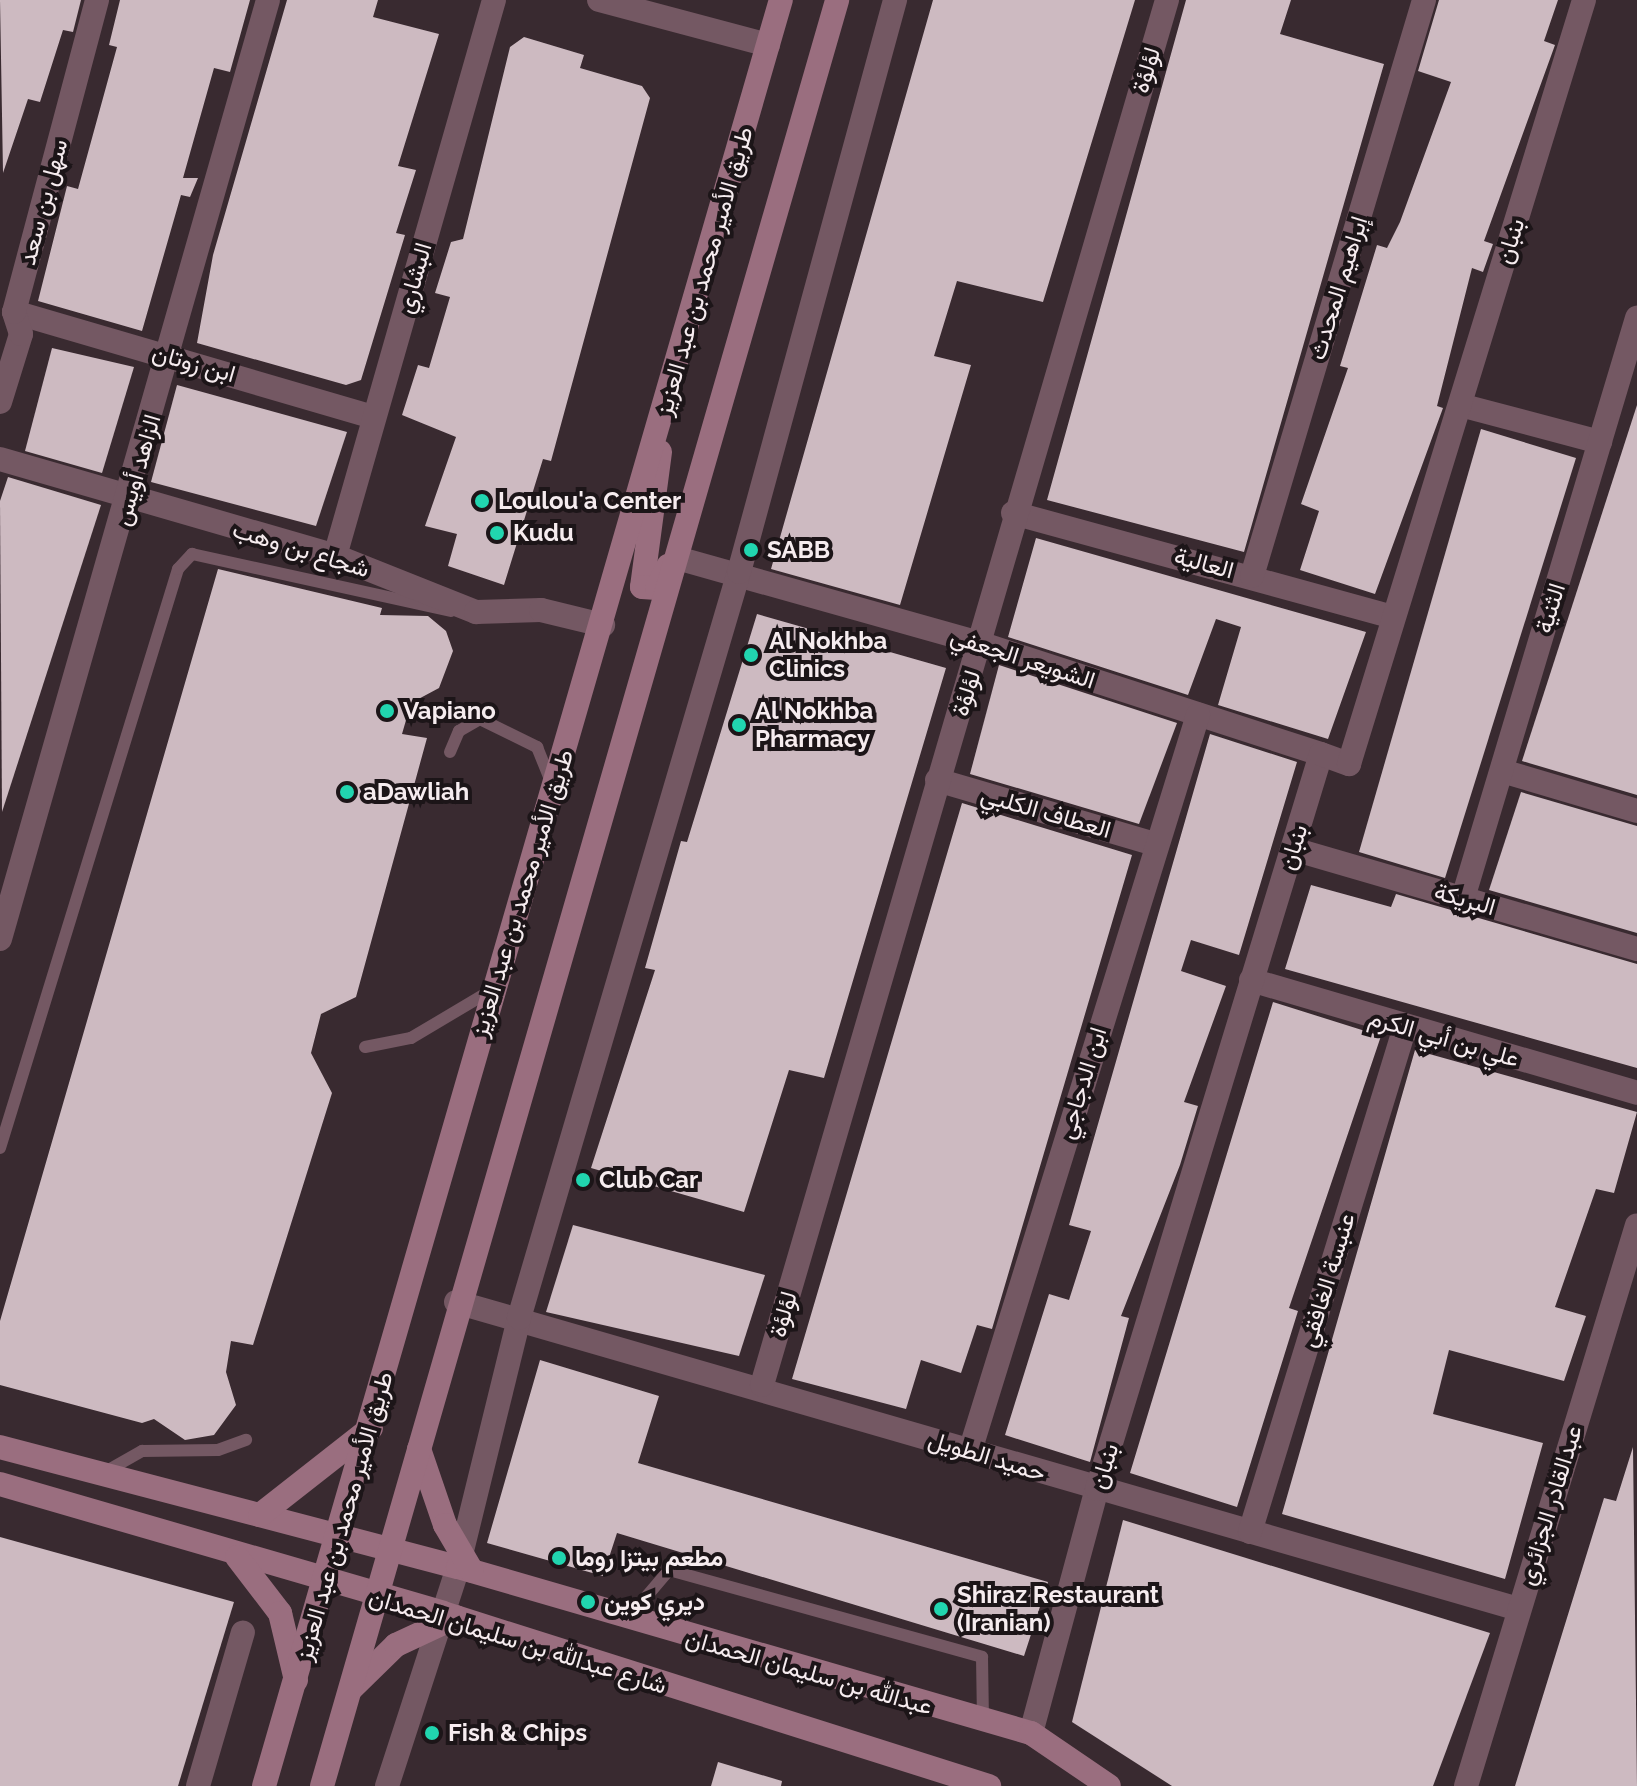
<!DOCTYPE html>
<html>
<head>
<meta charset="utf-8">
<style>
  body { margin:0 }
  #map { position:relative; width:1637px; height:1786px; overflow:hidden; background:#392a30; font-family:Raleway,Vazirmatn,sans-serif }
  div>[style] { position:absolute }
  .building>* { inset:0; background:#cdbac1 }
  .lane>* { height:12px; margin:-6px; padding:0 6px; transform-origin:6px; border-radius:6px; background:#745863 }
  .street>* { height:24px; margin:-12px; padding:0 12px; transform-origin:12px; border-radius:12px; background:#745863 }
  .secondary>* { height:24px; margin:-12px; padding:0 12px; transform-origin:12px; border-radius:12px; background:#9a6e7f }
  .dots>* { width:22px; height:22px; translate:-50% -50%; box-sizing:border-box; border:4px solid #1c1518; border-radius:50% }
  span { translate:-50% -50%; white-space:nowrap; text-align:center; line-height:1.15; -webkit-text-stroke:8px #1c1518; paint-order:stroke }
  .street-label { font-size:24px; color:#f6ecef }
  .poi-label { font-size:24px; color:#f6ecef; font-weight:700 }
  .left { translate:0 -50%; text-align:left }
</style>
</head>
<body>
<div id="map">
  <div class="building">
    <div style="clip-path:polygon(0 0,81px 0,73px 32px,63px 30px,40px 102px,28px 99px,3px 173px)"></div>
    <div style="clip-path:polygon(120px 0,250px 0,230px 72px,214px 68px,183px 178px,198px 178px,190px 197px,181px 195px,142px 331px,38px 301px,67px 186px,78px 189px,117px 47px,109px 45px)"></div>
    <div style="clip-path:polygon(287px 0,378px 0,373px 17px,439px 34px,398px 166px,416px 170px,396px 233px,405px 235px,361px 380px,346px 385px,197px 343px,213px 255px)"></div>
    <div style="clip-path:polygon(933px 0,1135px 0,1043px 302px,957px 281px,934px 356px,971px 365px,900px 605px,771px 569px)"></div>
    <div style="clip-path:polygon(1186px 0,1291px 0,1280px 34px,1384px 64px,1244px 552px,1047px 500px)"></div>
    <div style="clip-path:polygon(1439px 0,1558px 0,1544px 41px,1555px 45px,1484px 241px,1493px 244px,1483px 272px,1472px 268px,1437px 406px,1443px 408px,1375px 594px,1300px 570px,1319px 511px,1301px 504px,1348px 368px,1340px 366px,1377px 245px,1387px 248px,1400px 222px,1451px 82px,1418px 71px)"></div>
    <div style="clip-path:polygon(524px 37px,584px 55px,580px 68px,642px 86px,650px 98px,551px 461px,543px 459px,504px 585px,448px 566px,457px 534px,425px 526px,456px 437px,402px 415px,418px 365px,429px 368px,450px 297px,435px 293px,451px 242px,463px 239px,510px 47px)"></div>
    <div style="clip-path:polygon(52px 348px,134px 367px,102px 473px,25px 451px)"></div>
    <div style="clip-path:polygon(177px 385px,347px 432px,316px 526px,151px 482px)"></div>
    <div style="clip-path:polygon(1637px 405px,1637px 795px,1522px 761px)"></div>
    <div style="clip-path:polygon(1481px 429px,1576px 458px,1445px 878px,1359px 852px)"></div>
    <div style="clip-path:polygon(8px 477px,101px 505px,2px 812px,0 501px)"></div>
    <div style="clip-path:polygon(1036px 538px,1366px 632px,1328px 739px,1218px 705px,1241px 627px,1216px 619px,1188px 695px,1008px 637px)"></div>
    <div style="clip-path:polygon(218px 569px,382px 608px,380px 615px,428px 616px,446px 631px,453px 651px,439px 688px,411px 703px,402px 734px,427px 738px,356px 997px,321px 1014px,311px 1053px,332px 1093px,253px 1345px,231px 1341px,226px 1372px,236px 1405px,214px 1435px,185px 1440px,154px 1419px,142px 1423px,0 1385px,0 1321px)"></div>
    <div style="clip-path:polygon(757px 614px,946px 668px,824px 1078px,789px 1070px,744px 1212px,591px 1168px,655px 970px,645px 968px,681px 841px,687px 842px)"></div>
    <div style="clip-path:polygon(999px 665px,1177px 723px,1139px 824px,970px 774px)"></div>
    <div style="clip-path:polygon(1210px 734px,1297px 762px,1239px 955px,1191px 940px,1181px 971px,1226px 986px,1184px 1102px,1198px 1106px,1180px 1165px,1121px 1316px,1129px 1318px,1090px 1462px,1005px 1435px,1049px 1294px,1069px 1300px,1091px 1231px,1069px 1225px)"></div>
    <div style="clip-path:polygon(1521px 792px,1637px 826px,1637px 933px,1489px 890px)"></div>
    <div style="clip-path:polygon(962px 803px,1132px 855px,992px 1329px,977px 1325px,961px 1373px,921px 1360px,906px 1409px,792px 1379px)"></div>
    <div style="clip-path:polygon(1311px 885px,1391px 907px,1396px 894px,1637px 964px,1637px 1068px,1285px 969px)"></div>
    <div style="clip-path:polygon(1273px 1002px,1381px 1036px,1289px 1308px,1298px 1311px,1237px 1507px,1130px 1473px)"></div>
    <div style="clip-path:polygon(1415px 1050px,1637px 1112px,1614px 1193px,1596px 1189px,1555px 1307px,1586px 1316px,1564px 1381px,1449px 1350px,1433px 1414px,1543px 1443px,1505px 1579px,1282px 1514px)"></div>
    <div style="clip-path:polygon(573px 1225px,765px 1275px,739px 1356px,546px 1312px)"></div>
    <div style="clip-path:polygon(540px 1360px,659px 1396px,638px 1463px,1048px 1582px,1024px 1656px,617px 1533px,603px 1576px,487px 1543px)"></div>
    <div style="clip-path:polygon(1633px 1447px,1637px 1786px,1515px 1786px,1604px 1498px,1616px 1501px)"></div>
    <div style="clip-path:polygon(1123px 1520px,1490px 1633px,1433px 1786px,1172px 1786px,1072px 1722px)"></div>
    <div style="clip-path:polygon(0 1537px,234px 1602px,178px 1786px,0 1786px)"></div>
    <div style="clip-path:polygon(718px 1762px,782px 1781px,781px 1786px,711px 1786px)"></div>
  </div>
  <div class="lane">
    <div style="left:450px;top:752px;width:23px;rotate:-67deg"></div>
    <div style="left:459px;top:731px;width:24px;rotate:-30deg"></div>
    <div style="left:480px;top:719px;width:64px;rotate:26.2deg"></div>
    <div style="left:537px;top:747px;width:38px;rotate:68deg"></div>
    <div style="left:365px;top:1047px;width:47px;rotate:-11.1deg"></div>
    <div style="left:411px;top:1038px;width:94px;rotate:-30.7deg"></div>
    <div style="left:0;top:1148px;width:606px;rotate:-72.91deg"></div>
    <div style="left:178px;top:569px;width:21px;rotate:-47deg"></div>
    <div style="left:192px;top:554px;width:265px;rotate:12.4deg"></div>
    <div style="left:105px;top:1472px;width:43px;rotate:-29.6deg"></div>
    <div style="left:142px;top:1451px;width:76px;rotate:-0.8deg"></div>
    <div style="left:218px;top:1450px;width:30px;rotate:-20deg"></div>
    <div style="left:629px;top:1617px;width:62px;rotate:-49.6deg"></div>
    <div style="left:669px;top:1570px;width:325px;rotate:15.5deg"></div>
    <div style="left:982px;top:1657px;width:63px;rotate:89.1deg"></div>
  </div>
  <div class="street">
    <div style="left:599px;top:0;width:175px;rotate:14.9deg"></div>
    <div style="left:14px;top:312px;width:375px;rotate:16.3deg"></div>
    <div style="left:0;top:402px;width:71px;rotate:-72.8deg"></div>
    <div style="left:21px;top:334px;width:23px;rotate:-108deg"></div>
    <div style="left:14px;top:312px;width:323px;rotate:-75.1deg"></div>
    <div style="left:1460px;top:405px;width:145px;rotate:14.8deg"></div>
    <div style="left:0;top:459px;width:349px;rotate:16.1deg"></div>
    <div style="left:335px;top:556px;width:152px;rotate:21.7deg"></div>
    <div style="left:476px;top:612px;width:65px;rotate:-1.8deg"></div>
    <div style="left:541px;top:610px;width:64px;rotate:13.6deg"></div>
    <div style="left:1013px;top:513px;width:394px;rotate:15.3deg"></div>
    <div style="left:335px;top:556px;width:578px;rotate:-74.04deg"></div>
    <div style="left:677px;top:558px;width:317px;rotate:15.7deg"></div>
    <div style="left:982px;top:644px;width:356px;rotate:18deg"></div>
    <div style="left:1252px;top:576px;width:601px;rotate:-73.37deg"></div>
    <div style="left:1502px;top:771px;width:141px;rotate:16.5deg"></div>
    <div style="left:937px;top:780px;width:226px;rotate:16.4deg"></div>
    <div style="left:1293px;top:849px;width:358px;rotate:16.2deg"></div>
    <div style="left:1463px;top:898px;width:606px;rotate:-73.3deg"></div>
    <div style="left:0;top:939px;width:976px;rotate:-74.07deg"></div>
    <div style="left:1251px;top:980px;width:402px;rotate:16.3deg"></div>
    <div style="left:456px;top:1302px;width:1105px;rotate:16.12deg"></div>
    <div style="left:762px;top:1385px;width:1443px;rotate:-73.7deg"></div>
    <div style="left:970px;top:1451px;width:771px;rotate:-72.79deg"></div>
    <div style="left:1250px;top:1532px;width:528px;rotate:-72.94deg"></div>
    <div style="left:1031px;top:1733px;width:253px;rotate:-74.9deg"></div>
    <div style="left:1097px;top:1489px;width:768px;rotate:-73.05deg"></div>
    <div style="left:1321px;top:754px;width:30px;rotate:20deg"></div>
    <div style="left:1349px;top:764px;width:799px;rotate:-72.9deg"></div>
    <div style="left:198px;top:1786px;width:160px;rotate:-73.7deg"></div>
    <div style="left:387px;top:1786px;width:230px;rotate:-72deg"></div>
    <div style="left:458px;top:1567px;width:256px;rotate:-76.2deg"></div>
    <div style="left:519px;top:1318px;width:778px;rotate:-73.57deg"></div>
    <div style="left:739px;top:572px;width:593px;rotate:-74.74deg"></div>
    <div style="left:1466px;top:1786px;width:586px;rotate:-73.05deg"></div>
  </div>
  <div class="secondary">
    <div style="left:660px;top:452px;width:136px;rotate:97.6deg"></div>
    <div style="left:642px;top:587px;width:15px;rotate:4deg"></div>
    <div style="left:657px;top:588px;width:25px;rotate:-63deg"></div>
    <div style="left:0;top:1447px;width:473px;rotate:14.7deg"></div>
    <div style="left:458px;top:1567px;width:597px;rotate:16.16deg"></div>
    <div style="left:1031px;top:1733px;width:94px;rotate:34.2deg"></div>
    <div style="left:419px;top:1449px;width:80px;rotate:71.1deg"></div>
    <div style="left:445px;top:1525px;width:53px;rotate:59.6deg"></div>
    <div style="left:0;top:1484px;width:461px;rotate:16.2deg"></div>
    <div style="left:443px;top:1613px;width:573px;rotate:17.58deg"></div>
    <div style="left:260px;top:1515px;width:141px;rotate:-38.1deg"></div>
    <div style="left:237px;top:1557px;width:71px;rotate:52.5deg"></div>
    <div style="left:280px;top:1613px;width:69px;rotate:76.6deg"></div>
    <div style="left:351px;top:1689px;width:63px;rotate:-44.4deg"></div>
    <div style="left:396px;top:1645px;width:66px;rotate:-25deg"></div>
    <div style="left:264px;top:1786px;width:1859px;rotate:-73.86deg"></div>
    <div style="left:322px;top:1786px;width:1859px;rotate:-73.91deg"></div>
  </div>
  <div class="dots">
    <div style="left:482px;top:501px;background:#21d5af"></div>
    <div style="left:497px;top:533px;background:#21d5af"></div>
    <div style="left:751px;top:550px;background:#21d5af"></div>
    <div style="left:751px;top:655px;background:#21d5af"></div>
    <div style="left:387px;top:711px;background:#21d5af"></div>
    <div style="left:739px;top:725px;background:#21d5af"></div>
    <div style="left:347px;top:792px;background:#21d5af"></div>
    <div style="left:583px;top:1180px;background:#21d5af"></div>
    <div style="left:559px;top:1558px;background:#21d5af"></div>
    <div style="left:588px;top:1602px;background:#21d5af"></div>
    <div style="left:941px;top:1609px;background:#21d5af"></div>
    <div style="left:432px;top:1733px;background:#21d5af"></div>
  </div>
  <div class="street-label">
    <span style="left:1146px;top:70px;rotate:-73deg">لؤلؤة</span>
    <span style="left:43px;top:202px;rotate:-75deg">سهل بن سعد</span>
    <span style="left:1510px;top:241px;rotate:-73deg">بنبان</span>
    <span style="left:704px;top:271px;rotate:-74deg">طريق الأمير محمد بن عبد العزيز</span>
    <span style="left:414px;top:278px;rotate:-74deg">البشاري</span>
    <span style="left:1338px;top:288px;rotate:-73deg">إبراهيم المحدث</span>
    <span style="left:194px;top:363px;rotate:16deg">ابن زوتان</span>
    <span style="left:137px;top:470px;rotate:-74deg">الزاهد أويس</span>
    <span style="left:301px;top:549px;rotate:17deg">شجاع بن وهب</span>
    <span style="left:1204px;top:563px;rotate:15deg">العالية</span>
    <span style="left:1550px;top:608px;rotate:-73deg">الثنية</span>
    <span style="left:1023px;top:658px;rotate:18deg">الشويعر الجعفي</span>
    <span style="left:966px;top:693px;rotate:-72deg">لؤلؤة</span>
    <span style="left:1046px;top:812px;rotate:16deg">العطاف الكلبي</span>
    <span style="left:1293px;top:847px;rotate:-73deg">بنبان</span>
    <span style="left:522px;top:893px;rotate:-73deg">طريق الأمير محمد بن عبد العزيز</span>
    <span style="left:1465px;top:899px;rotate:16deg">البريكة</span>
    <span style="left:1444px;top:1038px;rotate:16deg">علي بن أبي الكرم</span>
    <span style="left:1082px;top:1083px;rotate:-73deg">ابن الدجاجي</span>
    <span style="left:1327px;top:1280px;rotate:-73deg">عنبسة الغافقي</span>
    <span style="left:783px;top:1314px;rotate:-74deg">لؤلؤة</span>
    <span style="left:987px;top:1456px;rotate:17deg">حميد الطويل</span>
    <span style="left:1104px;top:1466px;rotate:-73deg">بنبان</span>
    <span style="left:1550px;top:1505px;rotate:-73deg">عبدالقادر الجزائري</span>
    <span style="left:344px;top:1516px;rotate:-74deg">طريق الأمير محمد بن عبد العزيز</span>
    <span style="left:518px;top:1641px;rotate:17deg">شارع عبدالله بن سليمان الحمدان</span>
    <span style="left:809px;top:1672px;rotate:16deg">عبدالله بن سليمان الحمدان</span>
  </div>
  <div class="poi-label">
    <span class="left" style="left:498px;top:501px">Loulou'a Center</span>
    <span class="left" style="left:513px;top:533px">Kudu</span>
    <span class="left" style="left:767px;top:550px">SABB</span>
    <span class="left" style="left:769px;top:655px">Al Nokhba<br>Clinics</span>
    <span class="left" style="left:403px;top:711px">Vapiano</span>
    <span class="left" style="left:755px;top:725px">Al Nokhba<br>Pharmacy</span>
    <span class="left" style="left:363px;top:792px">aDawliah</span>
    <span class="left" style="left:599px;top:1180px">Club Car</span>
    <span class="left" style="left:575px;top:1558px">مطعم بيتزا روما</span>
    <span class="left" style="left:957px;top:1609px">Shiraz Restaurant<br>(Iranian)</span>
    <span class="left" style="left:604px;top:1602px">ديري كوين</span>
    <span class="left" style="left:448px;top:1733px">Fish &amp; Chips</span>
  </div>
</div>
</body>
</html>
